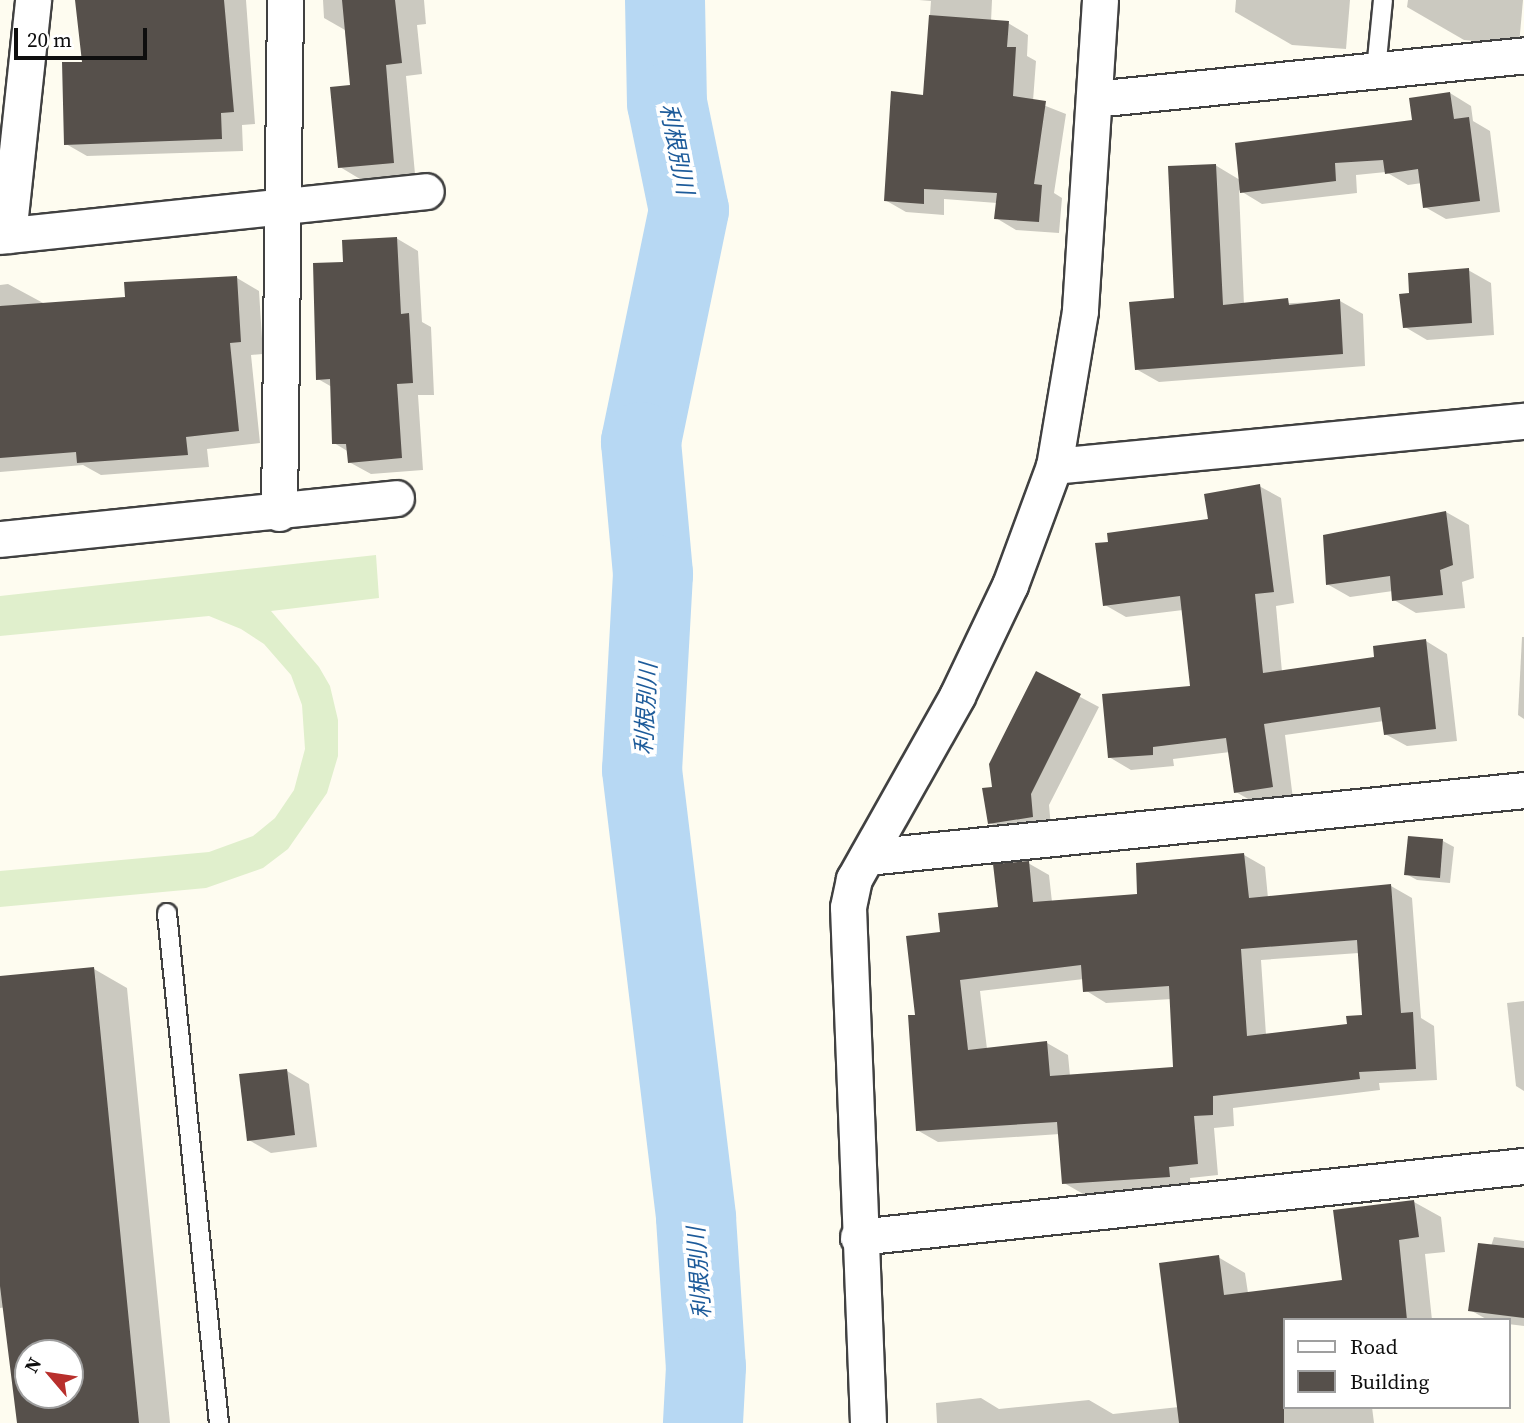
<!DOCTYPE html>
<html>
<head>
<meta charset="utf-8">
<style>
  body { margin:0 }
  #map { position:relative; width:1524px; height:1423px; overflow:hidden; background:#fefcf0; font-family:"Source Serif 4","Noto Sans JP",serif }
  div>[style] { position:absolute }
  .pitch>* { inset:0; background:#e0efcc }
  .shadow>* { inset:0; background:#0003 }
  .river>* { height:80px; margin:-40px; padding:0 40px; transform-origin:40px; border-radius:40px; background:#b7d8f3 }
  .building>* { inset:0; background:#56504b }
  .roads { filter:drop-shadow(2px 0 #414141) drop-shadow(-2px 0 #414141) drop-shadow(0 2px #414141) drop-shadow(0 -2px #414141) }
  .lane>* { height:18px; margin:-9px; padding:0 9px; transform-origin:9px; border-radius:9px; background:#fff }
  .street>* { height:35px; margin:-17.5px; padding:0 17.5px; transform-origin:17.5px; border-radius:17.5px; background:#fff }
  span { translate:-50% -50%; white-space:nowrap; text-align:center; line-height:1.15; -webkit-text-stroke:7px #fff; paint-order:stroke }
  .water-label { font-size:23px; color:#1d5b9a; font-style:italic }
  .legend { position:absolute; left:1283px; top:1318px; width:228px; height:91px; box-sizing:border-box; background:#fff; border:2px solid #9f9f9f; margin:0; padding:9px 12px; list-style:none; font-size:21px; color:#0e0e0e }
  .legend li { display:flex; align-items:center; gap:14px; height:35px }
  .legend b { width:35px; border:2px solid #9f9f9f }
  .north { position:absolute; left:14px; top:1339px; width:70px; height:70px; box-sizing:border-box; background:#fff; border:2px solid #9f9f9f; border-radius:50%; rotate:299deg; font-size:19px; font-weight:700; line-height:28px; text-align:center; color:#0e0e0e }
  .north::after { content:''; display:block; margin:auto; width:24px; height:32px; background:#b82f2c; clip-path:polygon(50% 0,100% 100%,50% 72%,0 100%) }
  .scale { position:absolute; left:14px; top:28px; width:133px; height:32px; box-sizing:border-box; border:4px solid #0e0e0e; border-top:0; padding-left:9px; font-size:21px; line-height:24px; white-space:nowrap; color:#0e0e0e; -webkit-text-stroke:5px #fff; paint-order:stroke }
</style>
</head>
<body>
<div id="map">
  <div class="pitch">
    <div style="clip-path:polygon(376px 555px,379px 598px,271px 611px,319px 667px,330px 686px,338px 720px,338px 756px,327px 793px,288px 849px,263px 868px,206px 888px,0 907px,0 871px,209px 852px,253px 836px,275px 818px,294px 790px,305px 749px,302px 705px,291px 675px,264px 644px,241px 629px,209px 616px,0 636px,0 596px)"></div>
  </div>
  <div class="shadow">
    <div style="clip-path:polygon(77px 0,246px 0,255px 124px,242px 125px,243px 151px,87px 156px,66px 144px,84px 63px)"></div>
    <div style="clip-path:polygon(323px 0,424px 0,426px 24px,417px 25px,422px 74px,406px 76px,415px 174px,360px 179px,340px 167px,352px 87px,345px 30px,324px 18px)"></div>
    <div style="clip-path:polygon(919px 0,992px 0,991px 22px,1008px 23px,1028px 35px,1027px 56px,1036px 61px,1033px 101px,1066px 114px,1054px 193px,1062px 198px,1059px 233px,1016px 230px,996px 218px,997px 203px,944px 199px,944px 215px,906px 212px,885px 200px,924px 97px,931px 1px)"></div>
    <div style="clip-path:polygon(1236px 0,1350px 0,1346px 49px,1292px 45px,1235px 12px)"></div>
    <div style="clip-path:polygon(1408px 0,1523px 0,1519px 45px,1464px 40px,1407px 7px)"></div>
    <div style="clip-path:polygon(1450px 93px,1471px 106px,1473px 121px,1490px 131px,1500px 212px,1446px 219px,1425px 207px,1422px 183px,1408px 185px,1386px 172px,1356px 175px,1357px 193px,1262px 204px,1239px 190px,1244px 305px,1340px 301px,1363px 314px,1365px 366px,1159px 382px,1136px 369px,1176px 299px,1215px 165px,1240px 180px,1414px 122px)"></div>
    <div style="clip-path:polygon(396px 238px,418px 251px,422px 322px,431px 327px,434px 395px,418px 395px,423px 470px,371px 474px,349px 462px,349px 452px,334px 443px,332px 387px,318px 379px,345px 264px)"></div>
    <div style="clip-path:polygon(1468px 270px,1491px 283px,1494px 335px,1427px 340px,1405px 327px,1411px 294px)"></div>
    <div style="clip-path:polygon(237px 278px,259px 291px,263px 354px,251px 355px,260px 443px,207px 449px,209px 467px,101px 475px,83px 465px,0 472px,0 285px,8px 284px,45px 304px,127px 298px)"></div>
    <div style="clip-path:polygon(1259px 486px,1281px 498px,1294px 603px,1276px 606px,1282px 672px,1376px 658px,1426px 641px,1447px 654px,1457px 741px,1407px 746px,1385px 734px,1384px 721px,1285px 735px,1293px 799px,1257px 804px,1236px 792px,1230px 752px,1173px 759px,1174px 766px,1131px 770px,1109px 757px,1192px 687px,1183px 610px,1126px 617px,1105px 605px)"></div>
    <div style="clip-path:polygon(1446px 512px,1469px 525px,1474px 578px,1462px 582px,1465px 608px,1416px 613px,1394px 600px,1393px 591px,1350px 597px,1327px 584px)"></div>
    <div style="clip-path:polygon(1522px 637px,1524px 637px,1524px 719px,1518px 715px)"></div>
    <div style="clip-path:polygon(1037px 674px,1099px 707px,1049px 805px,1051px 827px,1009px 834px,990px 823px,994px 789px)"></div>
    <div style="clip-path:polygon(1410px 838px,1443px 841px,1454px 847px,1450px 883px,1417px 880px,1406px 874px)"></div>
    <div style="clip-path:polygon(evenodd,1244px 855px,1265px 867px,1268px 898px,1391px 886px,1412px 898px,1421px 1018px,1434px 1026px,1437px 1080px,1379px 1083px,1380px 1090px,1233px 1108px,1234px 1126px,1214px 1128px,1218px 1175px,1190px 1178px,1191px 1188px,1085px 1195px,1064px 1183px,1060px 1134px,938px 1142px,917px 1130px,917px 1016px,942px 934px,1000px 909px,1028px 863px,1049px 875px,1052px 902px,1139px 895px,1244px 855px,1359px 953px,1364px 1017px,1349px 1025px,1266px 1035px,1261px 960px,1359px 953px,1244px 855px,1084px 979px,1085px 990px,1106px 1003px,1172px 999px,1175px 1069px,1070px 1076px,1068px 1055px,1047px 1043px,987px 1049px,980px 991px,1084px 979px)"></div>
    <div style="clip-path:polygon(evenodd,94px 969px,127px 988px,170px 1423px,19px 1423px,7px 1307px,0 1308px,0 978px,94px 969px,28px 1353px,70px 1353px,70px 1395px,28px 1395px,28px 1353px)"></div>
    <div style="clip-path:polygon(1524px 1001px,1524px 1091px,1516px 1086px,1507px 1003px)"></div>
    <div style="clip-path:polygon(287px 1071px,309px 1084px,317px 1147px,271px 1153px,249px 1140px)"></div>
    <div style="clip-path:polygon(1414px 1202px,1441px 1217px,1445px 1252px,1425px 1254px,1432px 1320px,1284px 1320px,1284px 1407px,1372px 1407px,1374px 1423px,937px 1423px,936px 1403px,981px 1398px,999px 1409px,1089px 1400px,1113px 1414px,1179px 1407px,1218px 1257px,1245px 1273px,1248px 1293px,1344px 1281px)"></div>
    <div style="clip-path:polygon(1494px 1237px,1524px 1241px,1524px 1326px,1508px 1324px,1508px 1320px,1488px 1320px,1470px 1310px)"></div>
  </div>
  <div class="river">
    <div style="left:665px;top:0;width:103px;rotate:88.9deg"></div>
    <div style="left:667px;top:103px;width:109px;rotate:78.4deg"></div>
    <div style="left:689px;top:210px;width:237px;rotate:101.7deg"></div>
    <div style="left:641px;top:442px;width:133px;rotate:84.8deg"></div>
    <div style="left:653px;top:574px;width:196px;rotate:93.2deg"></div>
    <div style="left:642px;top:770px;width:451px;rotate:83.1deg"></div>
    <div style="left:696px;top:1218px;width:149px;rotate:86.2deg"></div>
    <div style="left:706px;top:1367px;width:56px;rotate:93.1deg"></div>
  </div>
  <div class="building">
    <div style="clip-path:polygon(75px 0,224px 0,234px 112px,221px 113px,222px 139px,64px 145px,62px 62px,82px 62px)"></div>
    <div style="clip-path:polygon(342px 0,395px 0,402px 63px,386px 65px,394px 163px,338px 168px,330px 87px,350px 85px)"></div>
    <div style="clip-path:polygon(929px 15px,1009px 21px,1007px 47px,1016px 47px,1013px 96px,1046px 101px,1034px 184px,1042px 185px,1039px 222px,994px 219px,997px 193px,924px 189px,924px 204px,884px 201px,891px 91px,923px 95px)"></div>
    <div style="clip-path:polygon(1450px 92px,1454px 119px,1469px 117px,1480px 201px,1423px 208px,1418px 169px,1385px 174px,1383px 160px,1335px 163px,1336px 181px,1240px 193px,1235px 143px,1412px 120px,1409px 98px)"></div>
    <div style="clip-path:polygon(1216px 164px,1223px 305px,1288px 298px,1289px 305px,1340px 299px,1343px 354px,1135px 370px,1129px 302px,1174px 298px,1168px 166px)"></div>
    <div style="clip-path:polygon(397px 237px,401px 314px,409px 313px,413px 383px,397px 384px,402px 458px,348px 463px,346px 444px,332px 444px,330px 379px,316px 380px,313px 263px,343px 262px,342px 240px)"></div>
    <div style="clip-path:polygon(1469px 268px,1472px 323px,1403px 328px,1399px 294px,1409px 293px,1408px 273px)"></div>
    <div style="clip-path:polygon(237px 276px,241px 342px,230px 343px,239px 431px,186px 437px,188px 455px,77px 463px,76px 452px,0 458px,0 306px,125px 297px,124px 282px)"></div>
    <div style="clip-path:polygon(1260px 484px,1274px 592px,1255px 594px,1263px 673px,1374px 657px,1373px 646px,1426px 639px,1436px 729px,1384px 735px,1380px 707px,1264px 724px,1273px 787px,1234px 793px,1226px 738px,1153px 747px,1153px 755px,1108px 758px,1102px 694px,1190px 686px,1180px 596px,1103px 606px,1095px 543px,1108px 542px,1107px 533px,1208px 519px,1204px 494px)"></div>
    <div style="clip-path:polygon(1446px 511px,1453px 565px,1440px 570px,1443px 595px,1392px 601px,1390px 576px,1326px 585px,1323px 535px)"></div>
    <div style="clip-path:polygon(1036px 671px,1081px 694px,1031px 794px,1033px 817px,988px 824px,982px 788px,992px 787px,989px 764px)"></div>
    <div style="clip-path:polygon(1408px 836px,1443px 839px,1440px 878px,1404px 875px)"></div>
    <div style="clip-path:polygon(evenodd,1244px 853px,1249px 898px,1391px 884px,1401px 1013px,1413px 1012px,1416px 1069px,1359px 1072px,1360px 1079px,1213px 1096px,1213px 1115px,1194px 1116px,1198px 1164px,1169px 1167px,1170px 1177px,1062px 1184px,1057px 1122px,916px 1131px,908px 1015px,915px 1015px,906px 936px,940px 932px,938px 913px,998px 907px,993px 864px,1029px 861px,1033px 902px,1137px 894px,1136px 863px,1244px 853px,1357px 940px,1362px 1015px,1346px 1016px,1347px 1024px,1247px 1036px,1241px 949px,1357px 940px,1244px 853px,1081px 965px,1083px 992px,1169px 986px,1173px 1067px,1050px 1076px,1047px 1041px,968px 1050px,960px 980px,1081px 965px)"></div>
    <div style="clip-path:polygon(evenodd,94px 967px,139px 1423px,17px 1423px,0 1286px,0 976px,94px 967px,28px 1353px,70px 1353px,70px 1395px,28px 1395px,28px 1353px)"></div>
    <div style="clip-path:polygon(287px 1069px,295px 1135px,247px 1141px,239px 1074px)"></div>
    <div style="clip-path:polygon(1414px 1200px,1419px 1237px,1399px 1240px,1407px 1320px,1284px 1320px,1284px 1423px,1179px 1423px,1159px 1263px,1219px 1255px,1224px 1295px,1342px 1280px,1333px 1210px)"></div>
    <div style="clip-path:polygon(1478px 1243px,1524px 1248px,1524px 1318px,1468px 1311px)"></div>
  </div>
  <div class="roads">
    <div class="lane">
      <div style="left:1376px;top:70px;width:70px;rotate:-84.3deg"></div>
      <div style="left:167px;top:913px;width:513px;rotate:84.18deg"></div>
    </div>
    <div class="street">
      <div style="left:1100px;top:0;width:312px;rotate:93.7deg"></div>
      <div style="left:1080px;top:311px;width:157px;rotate:99.5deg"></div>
      <div style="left:1054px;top:466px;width:472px;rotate:-5.5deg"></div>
      <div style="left:1094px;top:99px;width:432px;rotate:-5.8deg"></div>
      <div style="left:8px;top:235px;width:236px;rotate:-83.9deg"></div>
      <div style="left:0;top:236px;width:428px;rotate:-6deg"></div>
      <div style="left:279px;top:513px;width:513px;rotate:-89.33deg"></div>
      <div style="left:0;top:539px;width:398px;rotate:-5.9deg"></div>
      <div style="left:867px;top:857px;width:660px;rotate:-5.82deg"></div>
      <div style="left:858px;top:1237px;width:670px;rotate:-6.09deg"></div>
      <div style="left:868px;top:1423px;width:516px;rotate:-92.22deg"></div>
      <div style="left:848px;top:907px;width:29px;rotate:-78deg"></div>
      <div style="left:854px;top:879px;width:210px;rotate:-60.6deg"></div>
      <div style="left:957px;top:696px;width:123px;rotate:-64.5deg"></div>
      <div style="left:1010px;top:585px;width:127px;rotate:-69.7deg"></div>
    </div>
  </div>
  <div class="water-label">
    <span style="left:677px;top:149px;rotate:79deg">利根別川</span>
    <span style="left:646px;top:709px;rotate:-87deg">利根別川</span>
    <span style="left:699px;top:1273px;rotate:-94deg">利根別川</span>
  </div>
  <ul class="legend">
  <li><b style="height:9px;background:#fff"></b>Road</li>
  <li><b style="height:19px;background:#56504b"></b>Building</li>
  </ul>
  <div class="north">N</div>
  <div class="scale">20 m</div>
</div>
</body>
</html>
